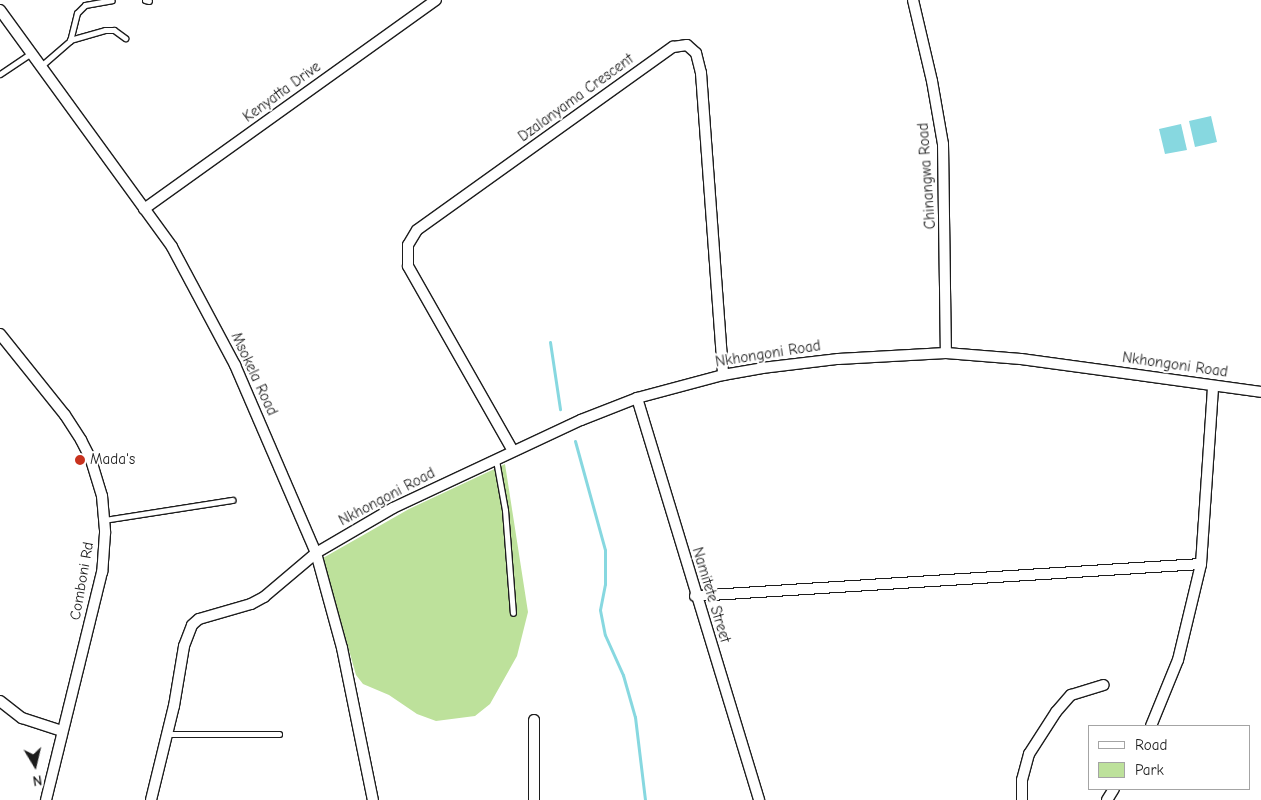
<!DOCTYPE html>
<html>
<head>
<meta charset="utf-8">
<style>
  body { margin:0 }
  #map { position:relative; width:1261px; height:800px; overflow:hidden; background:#fff; font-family:"Comic Neue",sans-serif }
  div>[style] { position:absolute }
  .green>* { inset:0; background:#bde19b }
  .water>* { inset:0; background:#87d8e0 }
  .stream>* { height:3px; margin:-1.5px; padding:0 1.5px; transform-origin:1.5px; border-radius:1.5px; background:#87d8e0 }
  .roads { filter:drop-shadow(1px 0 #1c1c1c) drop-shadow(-1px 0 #1c1c1c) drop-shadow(0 1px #1c1c1c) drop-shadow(0 -1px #1c1c1c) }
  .lane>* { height:5px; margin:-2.5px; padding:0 2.5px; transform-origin:2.5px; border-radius:2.5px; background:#fff }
  .street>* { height:10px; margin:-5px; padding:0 5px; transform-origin:5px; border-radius:5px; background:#fff }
  .dots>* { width:14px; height:14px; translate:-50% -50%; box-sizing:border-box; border:2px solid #fff; border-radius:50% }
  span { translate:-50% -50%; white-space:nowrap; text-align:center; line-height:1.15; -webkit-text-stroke:4px #fff; paint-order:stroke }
  .street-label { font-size:15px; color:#1c1c1c }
  .poi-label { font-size:15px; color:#1c1c1c }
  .left { translate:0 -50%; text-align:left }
  .legend { position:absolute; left:1088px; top:725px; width:162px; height:65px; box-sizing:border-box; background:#fff; border:1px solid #a4a4a4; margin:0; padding:6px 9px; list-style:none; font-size:15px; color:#1c1c1c }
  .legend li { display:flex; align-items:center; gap:10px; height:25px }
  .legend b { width:25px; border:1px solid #a4a4a4 }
  .north { position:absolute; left:10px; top:740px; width:50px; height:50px; -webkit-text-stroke:4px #fff; paint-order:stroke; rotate:171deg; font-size:14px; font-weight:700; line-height:20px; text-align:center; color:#1c1c1c }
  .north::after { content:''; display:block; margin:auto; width:18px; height:22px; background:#1c1c1c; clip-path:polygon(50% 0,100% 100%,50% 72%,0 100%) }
</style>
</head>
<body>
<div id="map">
  <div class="green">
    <div style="clip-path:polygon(505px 464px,528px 612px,517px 656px,490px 704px,475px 716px,436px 721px,417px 714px,389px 695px,363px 684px,356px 675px,323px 558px,409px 509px)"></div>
  </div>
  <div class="water">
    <div style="clip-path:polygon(1211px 116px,1217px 142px,1195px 147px,1189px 121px)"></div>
    <div style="clip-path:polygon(1181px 124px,1187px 150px,1165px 154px,1159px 129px)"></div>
  </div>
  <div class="stream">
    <div style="left:550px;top:342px;width:68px;rotate:81.5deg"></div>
    <div style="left:575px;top:441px;width:113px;rotate:74.6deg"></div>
    <div style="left:605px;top:550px;width:34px;rotate:90deg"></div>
    <div style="left:605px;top:584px;width:26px;rotate:101deg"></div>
    <div style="left:600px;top:610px;width:25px;rotate:79deg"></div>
    <div style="left:605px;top:635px;width:44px;rotate:65.8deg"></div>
    <div style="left:623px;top:675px;width:44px;rotate:74.1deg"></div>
    <div style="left:635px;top:717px;width:84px;rotate:83.1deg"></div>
  </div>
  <div class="roads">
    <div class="lane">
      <div style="left:145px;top:0;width:4px;rotate:14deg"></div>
      <div style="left:70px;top:40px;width:36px;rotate:-16deg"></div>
      <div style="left:105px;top:30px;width:9px"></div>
      <div style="left:114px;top:30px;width:14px;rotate:36deg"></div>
      <div style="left:41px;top:66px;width:38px;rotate:-41deg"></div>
      <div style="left:70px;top:41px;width:29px;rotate:-76deg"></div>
      <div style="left:77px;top:13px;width:11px;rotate:-45deg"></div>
      <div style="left:85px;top:5px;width:27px;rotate:-10deg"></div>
      <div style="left:0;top:74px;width:37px;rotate:-34deg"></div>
      <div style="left:496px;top:460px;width:51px;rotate:79.8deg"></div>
      <div style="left:505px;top:510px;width:103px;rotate:85.6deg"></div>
      <div style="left:104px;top:520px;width:130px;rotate:-8.9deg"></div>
      <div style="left:168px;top:734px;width:111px"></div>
    </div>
    <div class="street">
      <div style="left:913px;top:0;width:83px;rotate:76.8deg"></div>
      <div style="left:932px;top:81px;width:64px;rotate:80.1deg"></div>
      <div style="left:943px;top:144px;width:209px;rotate:89.2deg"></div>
      <div style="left:0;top:10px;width:293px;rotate:54deg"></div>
      <div style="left:172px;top:247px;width:134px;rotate:61.9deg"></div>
      <div style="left:235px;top:365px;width:205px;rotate:66.7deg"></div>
      <div style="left:316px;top:553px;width:98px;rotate:74.7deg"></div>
      <div style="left:342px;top:648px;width:155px;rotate:78.5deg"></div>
      <div style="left:144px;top:209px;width:359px;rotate:-35.6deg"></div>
      <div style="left:0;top:334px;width:104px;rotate:51.3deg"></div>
      <div style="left:65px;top:415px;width:30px;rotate:57deg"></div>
      <div style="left:81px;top:440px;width:22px;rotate:63deg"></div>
      <div style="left:91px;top:460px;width:38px;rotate:73deg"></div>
      <div style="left:102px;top:496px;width:37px;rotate:85deg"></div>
      <div style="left:105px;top:533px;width:39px;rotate:94deg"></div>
      <div style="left:102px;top:572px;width:235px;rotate:103.8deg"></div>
      <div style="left:637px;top:398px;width:420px;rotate:73.1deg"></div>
      <div style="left:513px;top:451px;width:213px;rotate:-119.6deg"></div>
      <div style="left:408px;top:266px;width:21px;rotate:-90deg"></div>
      <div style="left:408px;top:245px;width:17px;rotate:-59deg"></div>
      <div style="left:417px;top:230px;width:315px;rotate:-35.6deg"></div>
      <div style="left:673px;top:47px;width:14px;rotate:-8deg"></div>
      <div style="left:687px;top:45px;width:12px;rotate:42deg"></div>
      <div style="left:696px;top:53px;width:21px;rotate:76deg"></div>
      <div style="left:701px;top:73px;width:303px;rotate:85.8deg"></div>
      <div style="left:695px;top:596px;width:507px;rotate:-3.62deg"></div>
      <div style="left:0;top:701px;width:28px;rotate:38deg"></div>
      <div style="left:22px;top:718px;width:42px;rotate:18deg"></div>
      <div style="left:534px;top:720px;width:80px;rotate:90deg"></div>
      <div style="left:1151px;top:726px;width:71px;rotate:-67.8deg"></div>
      <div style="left:1178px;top:660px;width:99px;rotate:-76.5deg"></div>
      <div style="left:1201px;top:564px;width:178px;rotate:-86.1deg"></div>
      <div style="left:151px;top:800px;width:97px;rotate:-76.3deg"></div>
      <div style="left:174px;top:706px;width:61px;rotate:-80.5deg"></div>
      <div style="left:184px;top:646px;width:22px;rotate:-69deg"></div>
      <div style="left:192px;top:625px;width:9px;rotate:-41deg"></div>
      <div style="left:199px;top:619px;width:54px;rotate:-16.1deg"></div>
      <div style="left:251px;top:604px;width:15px;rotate:-28deg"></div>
      <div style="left:264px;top:597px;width:68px;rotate:-40.2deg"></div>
      <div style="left:316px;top:553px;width:89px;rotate:-30.3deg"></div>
      <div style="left:393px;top:508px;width:208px;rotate:-25.1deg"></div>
      <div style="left:581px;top:420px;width:60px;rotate:-21.4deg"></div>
      <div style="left:637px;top:398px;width:89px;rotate:-15deg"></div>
      <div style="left:723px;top:375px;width:40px;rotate:-10deg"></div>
      <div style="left:762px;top:368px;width:77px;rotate:-6.8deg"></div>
      <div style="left:838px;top:359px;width:108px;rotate:-3.2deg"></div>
      <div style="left:946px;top:353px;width:75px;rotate:4.6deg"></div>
      <div style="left:1021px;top:359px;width:242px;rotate:7.8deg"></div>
      <div style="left:1022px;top:800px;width:20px;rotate:-90deg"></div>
      <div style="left:1022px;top:780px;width:27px;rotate:-75deg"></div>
      <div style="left:1029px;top:754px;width:50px;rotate:-57.3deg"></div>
      <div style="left:1056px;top:712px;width:23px;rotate:-49deg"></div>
      <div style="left:1071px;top:695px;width:34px;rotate:-17deg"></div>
      <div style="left:1107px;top:800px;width:13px;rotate:-58deg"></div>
    </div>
  </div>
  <div class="dots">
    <div style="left:80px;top:460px;background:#c8321e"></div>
  </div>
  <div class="street-label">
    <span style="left:282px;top:92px;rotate:-36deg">Kenyatta Drive</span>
    <span style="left:576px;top:98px;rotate:-36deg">Dzalanyama Crescent</span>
    <span style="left:927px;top:176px;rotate:-94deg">Chinangwa Road</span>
    <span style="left:768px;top:354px;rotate:-9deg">Nkhongoni Road</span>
    <span style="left:1175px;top:365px;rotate:8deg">Nkhongoni Road</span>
    <span style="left:254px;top:374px;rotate:65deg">Msokela Road</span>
    <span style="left:387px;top:497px;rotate:-28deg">Nkhongoni Road</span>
    <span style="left:82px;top:581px;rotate:-80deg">Comboni Rd</span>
    <span style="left:711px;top:595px;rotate:73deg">Namitete Street</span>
  </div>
  <div class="poi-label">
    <span class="left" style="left:90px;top:460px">Mada's</span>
  </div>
  <ul class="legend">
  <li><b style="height:6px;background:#fff"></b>Road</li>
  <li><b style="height:14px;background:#bde19b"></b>Park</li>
  </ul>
  <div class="north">N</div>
</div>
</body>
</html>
